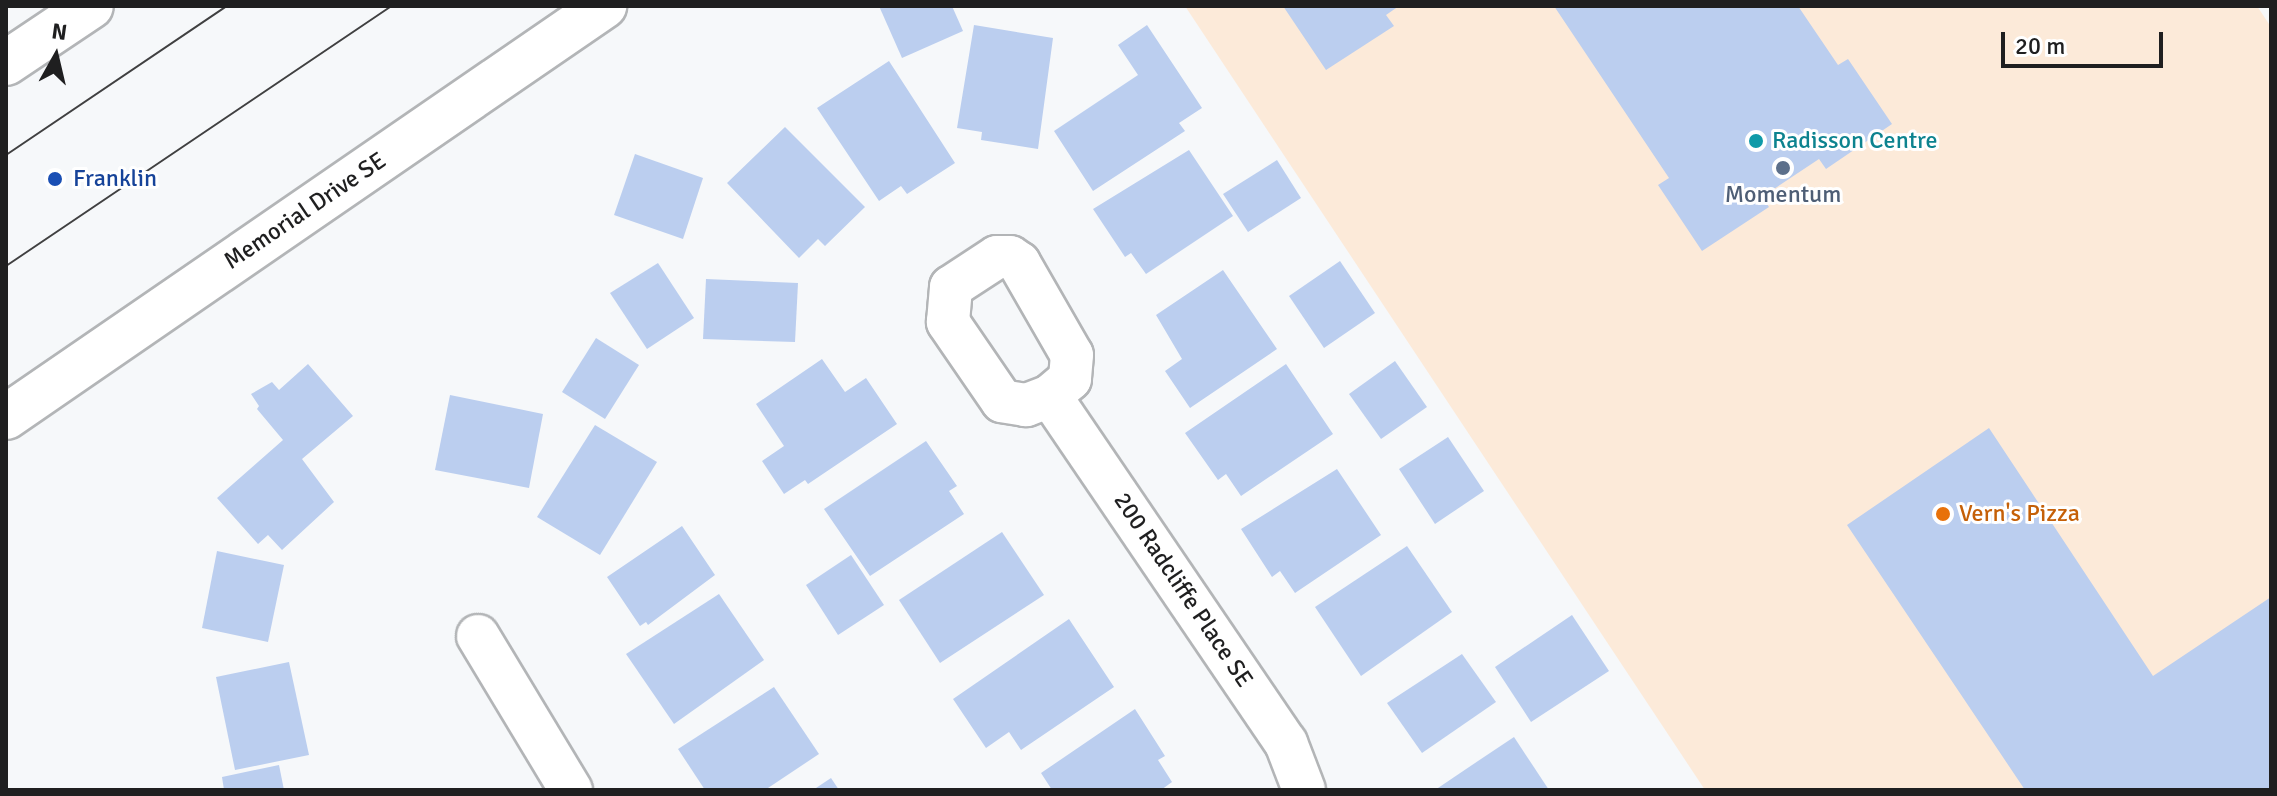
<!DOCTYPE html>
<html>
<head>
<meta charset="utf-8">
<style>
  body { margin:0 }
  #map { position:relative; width:2277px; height:796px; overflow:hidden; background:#f6f8fa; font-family:Signika,sans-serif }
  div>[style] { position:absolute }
  .commercial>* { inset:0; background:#fcead9 }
  .building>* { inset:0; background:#bbceef }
  .roads { filter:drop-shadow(2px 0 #b3b5b7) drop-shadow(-2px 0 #b3b5b7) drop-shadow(0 2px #b3b5b7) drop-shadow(0 -2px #b3b5b7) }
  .minor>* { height:42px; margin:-21px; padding:0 21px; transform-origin:21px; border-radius:21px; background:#fff }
  .secondary>* { height:44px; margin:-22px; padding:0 22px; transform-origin:22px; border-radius:22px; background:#fff }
  .tram>* { height:2px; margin:-1px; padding:0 1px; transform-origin:1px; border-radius:1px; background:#404041 }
  .dots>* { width:22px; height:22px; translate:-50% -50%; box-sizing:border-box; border:4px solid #fff; border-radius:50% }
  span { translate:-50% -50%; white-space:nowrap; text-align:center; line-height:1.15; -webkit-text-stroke:6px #fff; paint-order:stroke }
  .culture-label { font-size:24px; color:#0d838f }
  .left { translate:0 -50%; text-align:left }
  .transit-label { font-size:24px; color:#164399 }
  .service-label { font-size:24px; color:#4e5e75 }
  .street-label { font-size:24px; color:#1f1f20 }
  .food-label { font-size:24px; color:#c56008 }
  .frame { position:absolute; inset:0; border:8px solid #1f1f20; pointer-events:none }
  .north { position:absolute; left:16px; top:16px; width:80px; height:80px; -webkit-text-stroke:6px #fff; paint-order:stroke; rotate:8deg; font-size:22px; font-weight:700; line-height:32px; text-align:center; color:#1f1f20 }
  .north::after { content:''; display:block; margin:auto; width:28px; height:36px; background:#1f1f20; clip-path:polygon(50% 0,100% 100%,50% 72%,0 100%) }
  .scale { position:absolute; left:2001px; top:32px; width:162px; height:36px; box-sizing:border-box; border:4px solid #1f1f20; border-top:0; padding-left:10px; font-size:24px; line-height:28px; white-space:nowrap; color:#1f1f20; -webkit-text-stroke:6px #fff; paint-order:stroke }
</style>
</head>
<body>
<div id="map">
  <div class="commercial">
    <div style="clip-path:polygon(1185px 6px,2257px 6px,2271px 27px,2271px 790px,1705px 790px)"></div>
  </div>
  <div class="building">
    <div style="clip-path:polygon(879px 6px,952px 6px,963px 31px,902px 58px)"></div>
    <div style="clip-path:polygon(1283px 6px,1399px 6px,1386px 15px,1394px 26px,1326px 70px)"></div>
    <div style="clip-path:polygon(1554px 6px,1798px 6px,1838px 65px,1848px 59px,1892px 124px,1826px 169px,1819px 159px,1762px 197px,1769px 207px,1702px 251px,1658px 185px,1669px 178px)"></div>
    <div style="clip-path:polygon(974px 25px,1053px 38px,1038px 149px,981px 140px,982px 132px,957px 128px)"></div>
    <div style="clip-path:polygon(1147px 25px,1202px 108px,1179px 123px,1185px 131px,1093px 191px,1054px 131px,1138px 75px,1118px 45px)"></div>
    <div style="clip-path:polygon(889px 61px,955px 163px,907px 194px,901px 186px,879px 201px,817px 108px)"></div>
    <div style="clip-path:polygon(785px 127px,865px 207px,825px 246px,818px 239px,799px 258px,727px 183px)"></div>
    <div style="clip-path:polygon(1189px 150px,1233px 216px,1146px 274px,1131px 253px,1125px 257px,1093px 209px)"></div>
    <div style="clip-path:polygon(635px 154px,703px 178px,683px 239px,614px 215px)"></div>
    <div style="clip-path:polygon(1277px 160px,1301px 198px,1248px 232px,1223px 194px)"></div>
    <div style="clip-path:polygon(1340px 261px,1375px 313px,1324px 348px,1289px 296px)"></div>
    <div style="clip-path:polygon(658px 263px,694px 318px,647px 349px,610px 293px)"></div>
    <div style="clip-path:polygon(1223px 270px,1277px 349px,1190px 408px,1165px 371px,1182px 359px,1156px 315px)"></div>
    <div style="clip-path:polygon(706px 279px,798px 283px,795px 342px,703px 339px)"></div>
    <div style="clip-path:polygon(596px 338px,639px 365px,605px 419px,562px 392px)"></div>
    <div style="clip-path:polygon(822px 359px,845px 392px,866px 378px,897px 424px,808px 484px,805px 480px,784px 494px,762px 461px,784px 446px,756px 404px)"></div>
    <div style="clip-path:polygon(1395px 361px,1427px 407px,1381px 439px,1349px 394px)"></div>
    <div style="clip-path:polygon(308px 364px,353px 416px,302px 459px,334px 502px,282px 550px,268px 535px,258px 544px,217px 498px,283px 440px,257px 409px,259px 406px,251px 394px,272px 382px,279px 390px)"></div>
    <div style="clip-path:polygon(1286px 364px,1333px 434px,1241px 496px,1226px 474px,1218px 480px,1185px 433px)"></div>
    <div style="clip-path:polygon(450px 395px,543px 414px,529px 488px,435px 470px)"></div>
    <div style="clip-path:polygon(595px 425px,657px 462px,600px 555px,537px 517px)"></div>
    <div style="clip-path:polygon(1989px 428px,2153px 676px,2271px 597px,2271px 790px,2025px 790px,1847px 525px)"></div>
    <div style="clip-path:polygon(1448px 437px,1484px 491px,1435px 524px,1399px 469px)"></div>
    <div style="clip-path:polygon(926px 441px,957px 486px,949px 491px,964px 514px,870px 576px,824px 509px)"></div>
    <div style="clip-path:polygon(1337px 469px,1381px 535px,1295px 593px,1280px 571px,1272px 577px,1241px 529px)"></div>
    <div style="clip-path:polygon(682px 526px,715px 575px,648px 625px,646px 622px,640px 626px,607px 577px)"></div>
    <div style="clip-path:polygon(1002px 532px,1044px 595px,940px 663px,899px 600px)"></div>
    <div style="clip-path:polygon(1407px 546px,1452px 612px,1361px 676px,1315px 607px)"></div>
    <div style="clip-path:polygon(217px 551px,284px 565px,268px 642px,202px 628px)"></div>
    <div style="clip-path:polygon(851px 555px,884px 605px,838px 635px,806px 585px)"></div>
    <div style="clip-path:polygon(719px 594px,764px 660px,674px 724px,626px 654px)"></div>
    <div style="clip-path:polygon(1572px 615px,1609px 671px,1531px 722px,1495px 667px)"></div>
    <div style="clip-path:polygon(1069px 619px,1114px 687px,1021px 750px,1009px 732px,986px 748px,953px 699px)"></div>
    <div style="clip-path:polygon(1462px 654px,1496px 702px,1422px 753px,1387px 703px)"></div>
    <div style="clip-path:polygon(289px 662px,309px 755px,235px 770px,216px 677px)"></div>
    <div style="clip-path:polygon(774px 687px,819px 754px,765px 790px,705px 790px,678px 749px)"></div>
    <div style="clip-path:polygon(1135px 709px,1165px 756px,1158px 760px,1172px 782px,1161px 790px,1052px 790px,1041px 773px)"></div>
    <div style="clip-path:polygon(1514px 737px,1549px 790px,1435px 790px,1478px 761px)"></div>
    <div style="clip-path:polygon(279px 765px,284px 790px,224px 790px,222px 777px)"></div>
    <div style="clip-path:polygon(831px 778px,839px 790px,813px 790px)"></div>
  </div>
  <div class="roads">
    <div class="minor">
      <div style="left:997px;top:257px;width:13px"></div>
      <div style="left:1010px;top:257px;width:11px;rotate:34deg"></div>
      <div style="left:1019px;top:263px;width:106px;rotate:60.1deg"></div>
      <div style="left:1072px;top:355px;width:24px;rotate:95deg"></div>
      <div style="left:1070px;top:379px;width:26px;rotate:140deg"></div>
      <div style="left:1050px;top:396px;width:26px;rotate:159deg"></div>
      <div style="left:1026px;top:405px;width:24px;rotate:-171deg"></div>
      <div style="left:1002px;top:401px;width:96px;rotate:-124.4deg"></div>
      <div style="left:948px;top:322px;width:35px;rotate:-85deg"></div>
      <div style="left:951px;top:287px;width:55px;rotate:-33.1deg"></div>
      <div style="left:1050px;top:396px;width:420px;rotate:55.8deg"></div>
      <div style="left:1286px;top:743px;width:50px;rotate:69deg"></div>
      <div style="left:478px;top:636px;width:180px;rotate:58.9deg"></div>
    </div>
    <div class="secondary">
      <div style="left:6px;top:63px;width:102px;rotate:-33.8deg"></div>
      <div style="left:6px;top:417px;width:726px;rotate:-34.5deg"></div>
    </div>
  </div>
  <div class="tram">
    <div style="left:6px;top:155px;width:267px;rotate:-34deg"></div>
    <div style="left:6px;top:266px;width:465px;rotate:-34deg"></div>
  </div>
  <div class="dots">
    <div style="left:1756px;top:141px;background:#0f9aa8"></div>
    <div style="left:1783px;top:168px;background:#5c6f8a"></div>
    <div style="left:55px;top:179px;background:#1a4fb4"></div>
    <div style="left:1943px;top:514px;background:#e8710a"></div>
  </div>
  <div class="culture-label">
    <span class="left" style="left:1772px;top:141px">Radisson Centre</span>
  </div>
  <div class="transit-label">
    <span class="left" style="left:73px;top:179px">Franklin</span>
  </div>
  <div class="service-label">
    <span style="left:1783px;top:195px">Momentum</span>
  </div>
  <div class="street-label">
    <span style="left:305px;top:211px;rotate:-34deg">Memorial Drive SE</span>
    <span style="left:1183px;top:590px;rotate:56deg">200 Radcliffe Place SE</span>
  </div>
  <div class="food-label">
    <span class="left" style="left:1959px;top:514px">Vern's Pizza</span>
  </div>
  <div class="frame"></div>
  <div class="north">N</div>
  <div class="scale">20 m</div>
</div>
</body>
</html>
